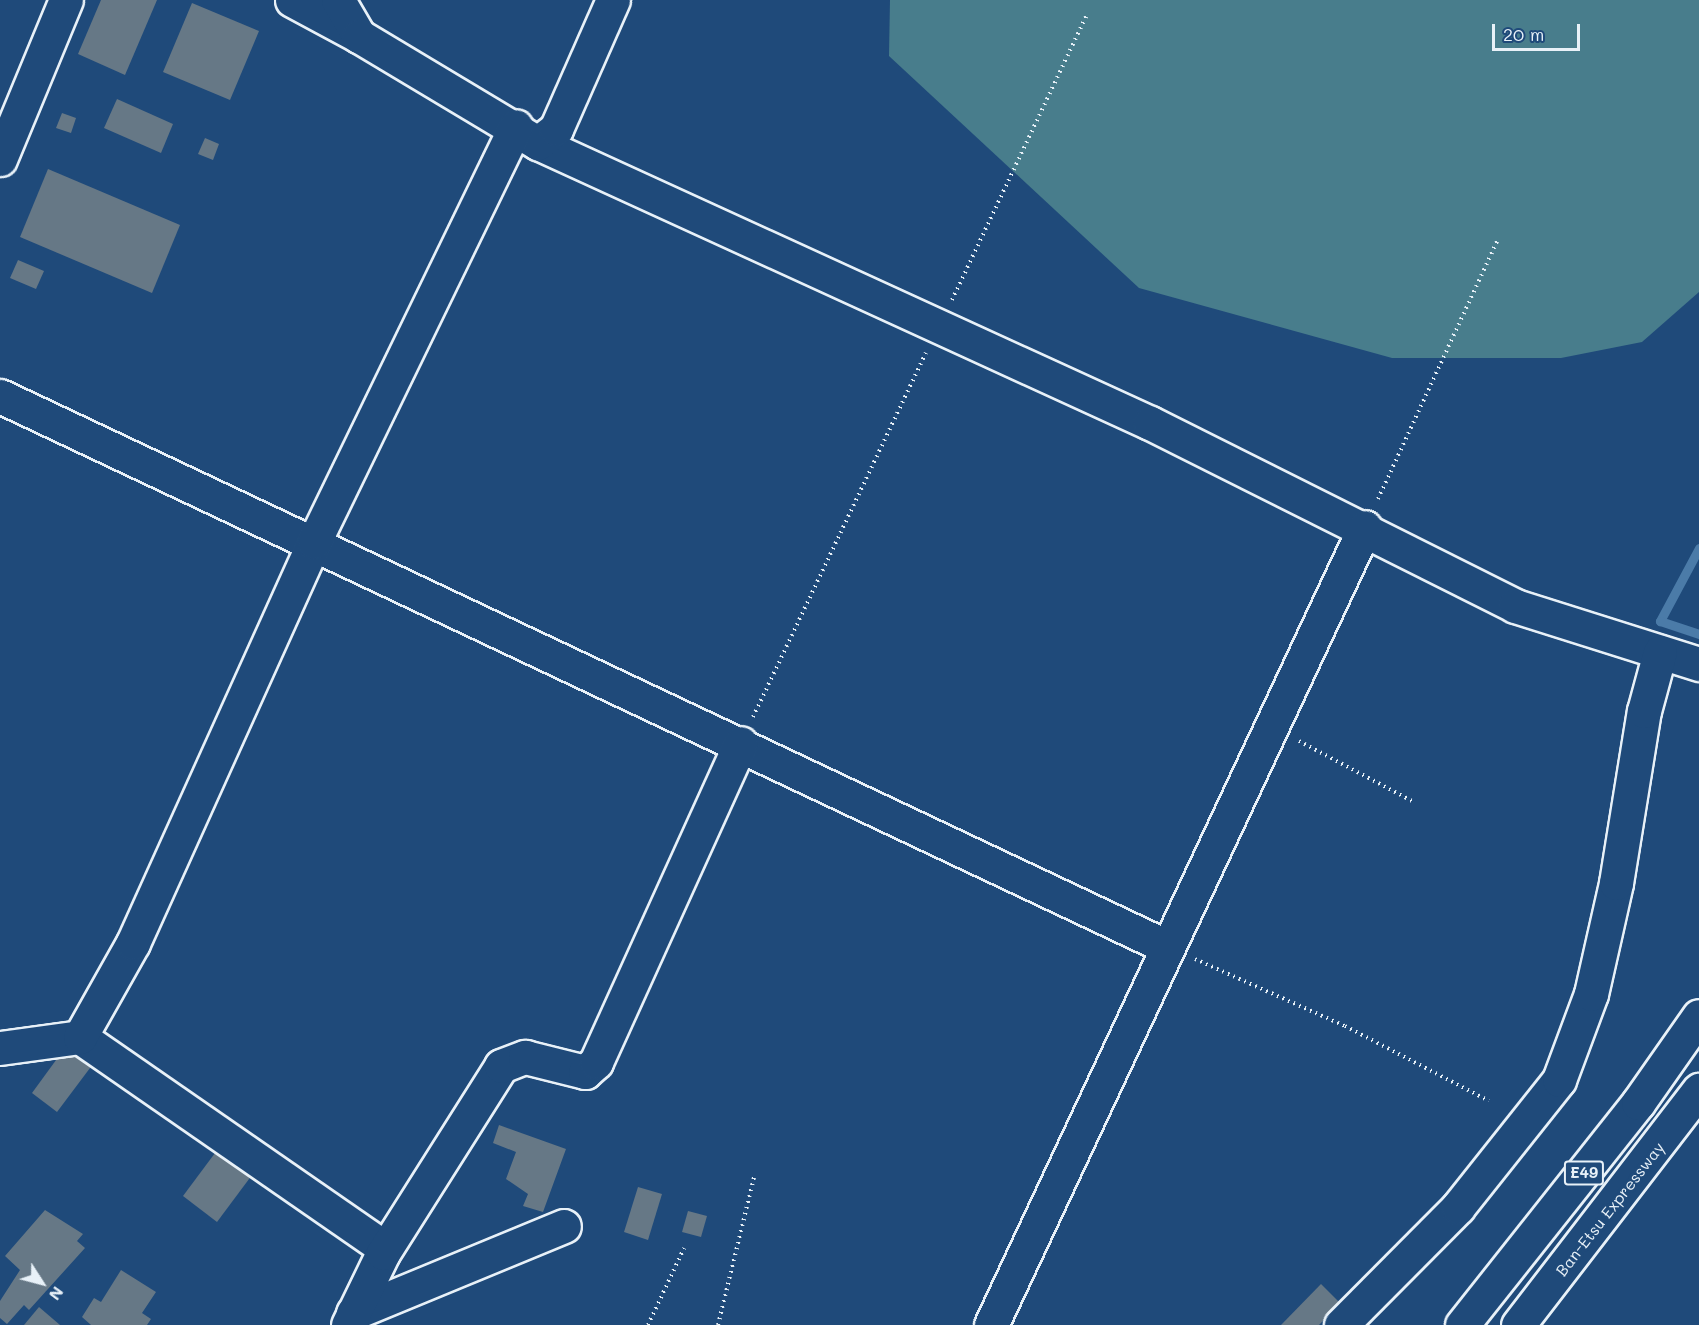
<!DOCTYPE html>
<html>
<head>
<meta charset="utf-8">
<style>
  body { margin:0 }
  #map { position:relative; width:1699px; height:1325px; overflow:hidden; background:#1f4a7a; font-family:Mali,sans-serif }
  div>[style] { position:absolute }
  .green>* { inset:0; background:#487d8c }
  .stream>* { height:9px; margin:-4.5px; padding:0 4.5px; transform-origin:4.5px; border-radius:4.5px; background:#4b7ba8 }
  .building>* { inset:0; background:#667886 }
  .path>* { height:4px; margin-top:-2px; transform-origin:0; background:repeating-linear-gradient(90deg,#e8f1f8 0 1.5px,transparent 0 6px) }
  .roads { filter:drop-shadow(2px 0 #e8f1f8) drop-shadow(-2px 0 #e8f1f8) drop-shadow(0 2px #e8f1f8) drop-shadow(0 -2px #e8f1f8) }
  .street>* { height:33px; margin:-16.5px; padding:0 16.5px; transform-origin:16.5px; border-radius:16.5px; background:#1f4a7a }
  .highway>* { height:33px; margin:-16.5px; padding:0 16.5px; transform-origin:16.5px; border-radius:16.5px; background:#1f4a7a }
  span { translate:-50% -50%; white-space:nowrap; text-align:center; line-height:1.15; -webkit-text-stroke:6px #1f4a7a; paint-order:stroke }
  .shield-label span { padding:2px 4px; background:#1f4a7a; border:2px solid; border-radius:4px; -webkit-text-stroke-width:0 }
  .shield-label { font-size:15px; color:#e8f1f8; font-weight:700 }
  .street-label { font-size:16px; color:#e8f1f8 }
  .north { position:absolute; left:12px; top:1253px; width:60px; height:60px; -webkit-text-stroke:4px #1f4a7a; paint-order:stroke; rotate:126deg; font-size:16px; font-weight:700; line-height:24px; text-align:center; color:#e8f1f8 }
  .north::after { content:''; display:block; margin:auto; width:21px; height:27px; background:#e8f1f8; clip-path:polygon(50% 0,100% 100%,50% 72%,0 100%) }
  .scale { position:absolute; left:1492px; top:24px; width:88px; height:27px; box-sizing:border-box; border:3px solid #e8f1f8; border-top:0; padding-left:8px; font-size:18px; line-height:21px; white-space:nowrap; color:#e8f1f8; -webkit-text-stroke:4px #1f4a7a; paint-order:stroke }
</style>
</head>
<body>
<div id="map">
  <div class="green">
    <div style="clip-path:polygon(890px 0,1699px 0,1699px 292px,1642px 342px,1561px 358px,1392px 358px,1139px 288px,889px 56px)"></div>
  </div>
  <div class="stream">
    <div style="left:1699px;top:548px;width:83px;rotate:118.1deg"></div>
    <div style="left:1660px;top:621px;width:41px;rotate:18.4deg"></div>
  </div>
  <div class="building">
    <div style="clip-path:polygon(101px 0,157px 0,125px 75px,78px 54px)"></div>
    <div style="clip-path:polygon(192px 3px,259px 31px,230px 100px,163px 72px)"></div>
    <div style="clip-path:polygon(117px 99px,173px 124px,161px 153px,104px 128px)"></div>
    <div style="clip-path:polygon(62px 113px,76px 118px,71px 133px,56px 128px)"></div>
    <div style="clip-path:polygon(205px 138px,219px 144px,213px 160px,198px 154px)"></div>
    <div style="clip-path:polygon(48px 169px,180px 225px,152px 293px,20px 237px)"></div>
    <div style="clip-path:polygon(18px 260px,44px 271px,36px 289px,10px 278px)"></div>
    <div style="clip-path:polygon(67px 1045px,93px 1064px,57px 1112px,32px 1093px)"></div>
    <div style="clip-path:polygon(499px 1125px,566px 1149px,543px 1212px,523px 1206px,528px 1194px,506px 1179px,516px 1152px,493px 1143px)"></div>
    <div style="clip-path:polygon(218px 1149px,252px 1175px,217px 1222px,183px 1196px)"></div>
    <div style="clip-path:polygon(638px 1187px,662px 1194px,648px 1240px,624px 1232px)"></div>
    <div style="clip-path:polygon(45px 1210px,83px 1234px,77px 1241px,85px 1248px,29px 1310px,24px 1305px,7px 1324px,0 1318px,0 1301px,20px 1270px,5px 1256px)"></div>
    <div style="clip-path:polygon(688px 1211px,707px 1216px,701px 1237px,682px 1232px)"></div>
    <div style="clip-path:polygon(121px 1270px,156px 1292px,142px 1313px,151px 1319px,147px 1325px,91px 1325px,82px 1317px,94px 1298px,101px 1302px)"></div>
    <div style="clip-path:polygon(1321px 1284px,1340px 1303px,1319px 1325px,1281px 1325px)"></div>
    <div style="clip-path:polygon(39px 1307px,60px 1325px,24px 1325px)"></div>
  </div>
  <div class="path">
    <div style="left:952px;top:300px;width:314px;rotate:-64.7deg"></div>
    <div style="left:1378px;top:499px;width:284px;rotate:-65.2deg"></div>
    <div style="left:753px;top:717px;width:403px;rotate:-64.6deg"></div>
    <div style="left:1299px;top:741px;width:128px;rotate:28deg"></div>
    <div style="left:1195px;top:959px;width:164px;rotate:24.1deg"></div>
    <div style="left:1345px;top:1026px;width:162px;rotate:27.5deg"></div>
    <div style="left:648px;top:1325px;width:85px;rotate:-64.9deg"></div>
    <div style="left:718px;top:1325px;width:152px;rotate:-76.3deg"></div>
  </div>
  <div class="roads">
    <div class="street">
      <div style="left:292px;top:0;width:76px;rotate:28.2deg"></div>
      <div style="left:338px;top:0;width:42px;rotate:59.7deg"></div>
      <div style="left:359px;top:36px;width:209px;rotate:30.9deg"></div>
      <div style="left:538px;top:143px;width:673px;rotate:24.58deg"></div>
      <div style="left:1150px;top:423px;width:408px;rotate:26.6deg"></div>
      <div style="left:1515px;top:606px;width:193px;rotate:17.5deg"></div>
      <div style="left:538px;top:143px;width:23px;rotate:-38deg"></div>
      <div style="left:556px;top:129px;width:141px;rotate:-66.2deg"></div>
      <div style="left:0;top:159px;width:172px;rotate:-67.5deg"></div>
      <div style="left:0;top:396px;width:1291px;rotate:25.27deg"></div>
      <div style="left:80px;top:1037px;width:371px;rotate:34.7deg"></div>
      <div style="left:0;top:1048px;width:81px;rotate:-7.8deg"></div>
      <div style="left:80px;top:1037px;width:108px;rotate:-60.6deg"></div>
      <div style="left:133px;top:943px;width:440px;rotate:-65.7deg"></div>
      <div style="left:314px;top:542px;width:462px;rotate:-64.1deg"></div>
      <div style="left:353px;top:1313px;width:228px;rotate:-22.4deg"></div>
      <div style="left:348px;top:1325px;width:80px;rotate:-64.1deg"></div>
      <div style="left:383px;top:1253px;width:221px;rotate:-57.7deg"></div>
      <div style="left:501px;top:1066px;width:26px;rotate:-21deg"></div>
      <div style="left:525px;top:1057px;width:62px;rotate:14deg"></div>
      <div style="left:585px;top:1072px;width:15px;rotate:-42deg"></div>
      <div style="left:596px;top:1062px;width:350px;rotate:-65.6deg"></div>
      <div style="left:991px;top:1325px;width:881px;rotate:-64.89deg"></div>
      <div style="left:1341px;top:1325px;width:166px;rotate:-45.2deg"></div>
      <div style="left:1458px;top:1207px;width:162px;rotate:-51.5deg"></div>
      <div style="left:1559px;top:1080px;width:92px;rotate:-69.6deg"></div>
      <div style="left:1591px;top:994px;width:114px;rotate:-77.3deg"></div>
      <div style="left:1616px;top:883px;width:174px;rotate:-80.8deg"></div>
      <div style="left:1644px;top:711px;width:61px;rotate:-74.8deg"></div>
    </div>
    <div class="highway">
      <div style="left:1462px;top:1325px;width:283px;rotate:-51.6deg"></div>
      <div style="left:1638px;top:1103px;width:106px;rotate:-55deg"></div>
      <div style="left:1518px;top:1325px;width:297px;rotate:-52.4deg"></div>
    </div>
  </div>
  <div class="shield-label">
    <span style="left:1584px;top:1173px">E49</span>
  </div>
  <div class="street-label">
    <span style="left:1610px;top:1209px;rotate:-52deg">Ban-Etsu Expressway</span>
  </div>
  <div class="north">N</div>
  <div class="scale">20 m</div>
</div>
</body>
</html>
